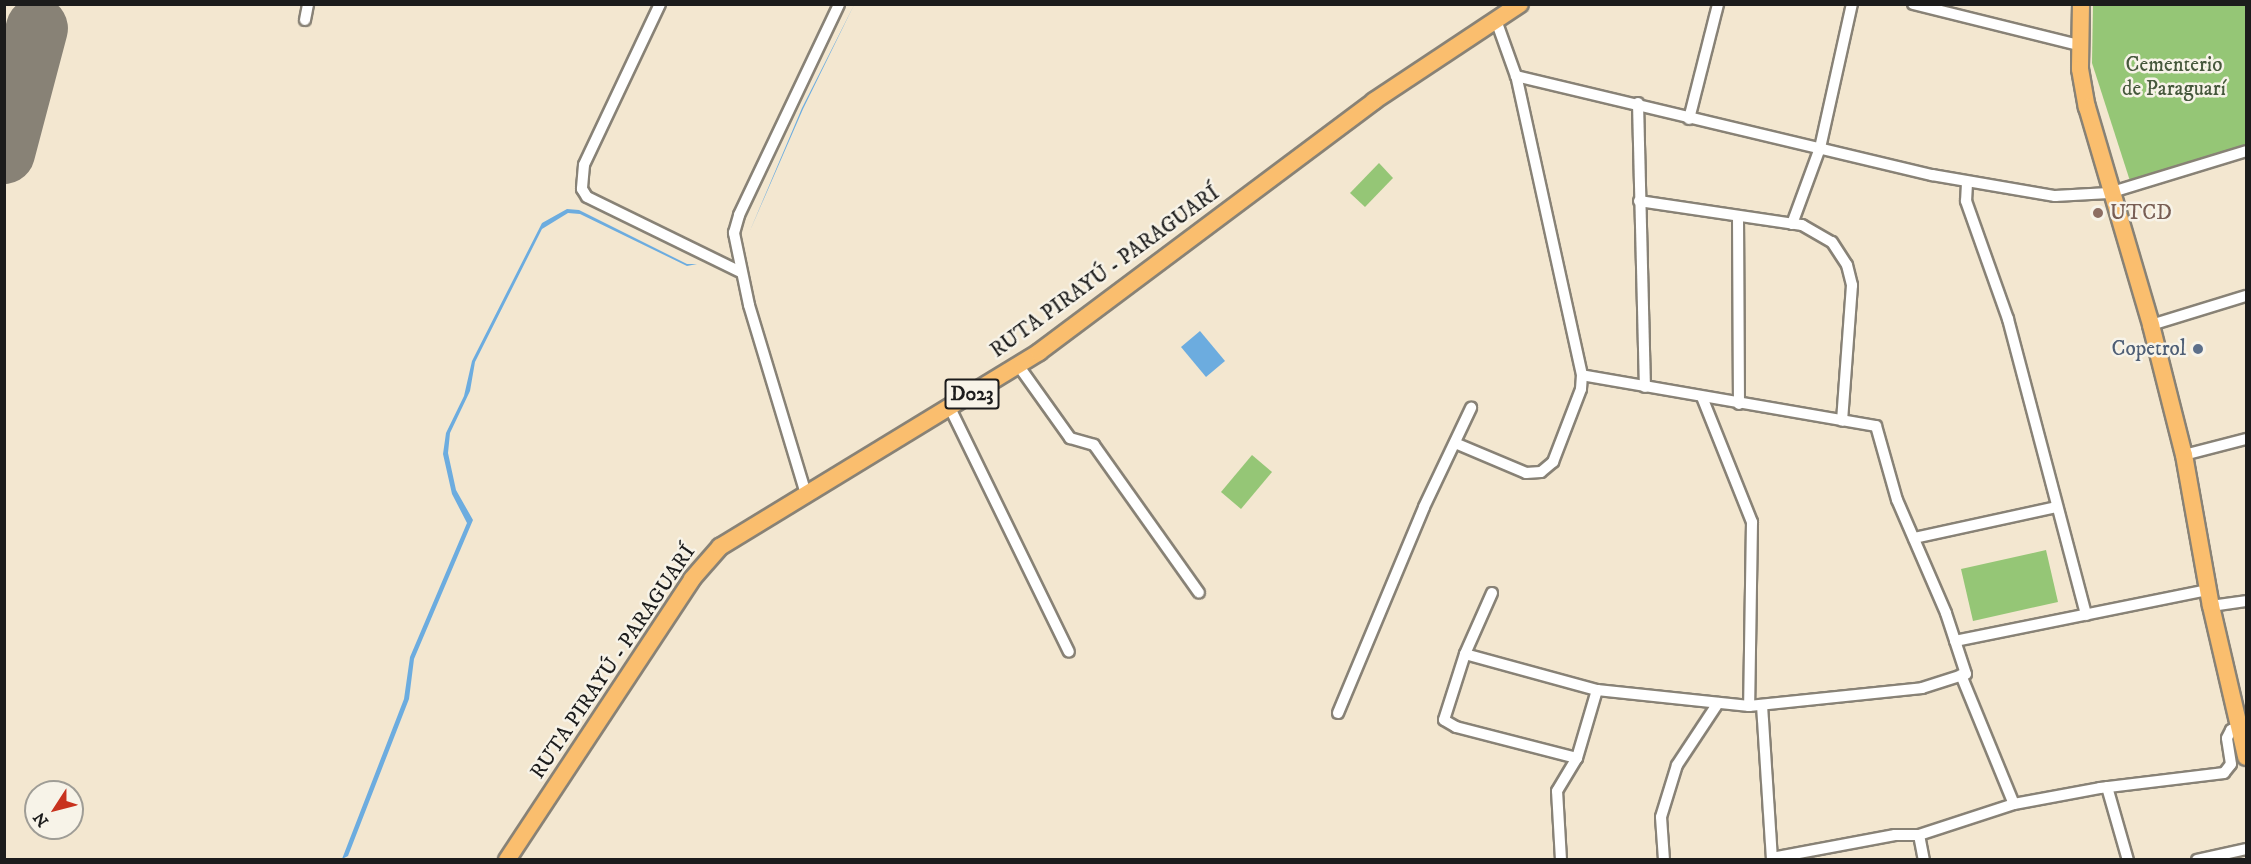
<!DOCTYPE html>
<html>
<head>
<meta charset="utf-8">
<style>
  body { margin:0 }
  #map { position:relative; width:2251px; height:864px; overflow:hidden; background:#f3e7d0; font-family:"IM FELL DW Pica",serif }
  div>[style] { position:absolute }
  .green>* { inset:0; background:#95c676 }
  .water>* { inset:0; background:#6cacdf }
  .runway>* { height:62px; margin:-31px; padding:0 31px; transform-origin:31px; border-radius:31px; background:#888276 }
  .roads { filter:drop-shadow(2px 0 #888276) drop-shadow(-2px 0 #888276) drop-shadow(0 2px #888276) drop-shadow(0 -2px #888276) }
  .minor>* { height:10px; margin:-5px; padding:0 5px; transform-origin:5px; border-radius:5px; background:#fff }
  .primary>* { height:16px; margin:-8px; padding:0 8px; transform-origin:8px; border-radius:8px; background:#fabe6e }
  .trunk>* { height:16px; margin:-8px; padding:0 8px; transform-origin:8px; border-radius:8px; background:#fabe6e }
  .dots>* { width:16px; height:16px; translate:-50% -50%; box-sizing:border-box; border:3px solid #f7f3e8; border-radius:50% }
  span { translate:-50% -50%; white-space:nowrap; text-align:center; line-height:1.15; -webkit-text-stroke:5px #f7f3e8; paint-order:stroke }
  .shield-label span { padding:2px 4px; background:#f7f3e8; border:2px solid; border-radius:4px; -webkit-text-stroke-width:0 }
  .shield-label { font-size:20px; color:#1c1c1c; font-weight:700 }
  .park-label { font-size:21px; color:#46583c }
  .education-label { font-size:21px; color:#785e54 }
  .left { translate:0 -50%; text-align:left }
  .street-label { font-size:21px; color:#1c1c1c }
  .service-label { font-size:21px; color:#4e5e75 }
  .right { translate:-100% -50%; text-align:right }
  .frame { position:absolute; inset:0; border:6px solid #1c1c1c; pointer-events:none }
  .north { position:absolute; left:24px; top:780px; width:60px; height:60px; box-sizing:border-box; background:#f7f3e8; border:2px solid #9f9d96; border-radius:50%; rotate:234deg; font-size:16px; font-weight:700; line-height:24px; text-align:center; color:#1c1c1c }
  .north::after { content:''; display:block; margin:auto; width:21px; height:27px; background:#c8321e; clip-path:polygon(50% 0,100% 100%,50% 72%,0 100%) }
</style>
</head>
<body>
<div id="map">
  <div class="green">
    <div style="clip-path:polygon(2093px 5px,2246px 5px,2246px 147px,2130px 181px,2092px 63px)"></div>
    <div style="clip-path:polygon(1379px 163px,1393px 178px,1365px 207px,1350px 193px)"></div>
    <div style="clip-path:polygon(1252px 455px,1272px 472px,1241px 509px,1221px 492px)"></div>
    <div style="clip-path:polygon(2046px 550px,2058px 602px,1973px 621px,1961px 569px)"></div>
  </div>
  <div class="water">
    <div style="clip-path:polygon(854px 5px,803px 109px,749px 233px,802px 108px)"></div>
    <div style="clip-path:polygon(567px 209px,579px 210px,687px 264px,697px 264px,687px 266px,580px 214px,568px 213px,542px 229px,475px 362px,470px 391px,450px 433px,448px 453px,456px 490px,473px 520px,414px 659px,409px 699px,348px 856px,342px 859px,404px 699px,410px 657px,467px 523px,452px 494px,443px 454px,446px 433px,464px 396px,472px 361px,542px 223px)"></div>
    <div style="clip-path:polygon(1200px 331px,1225px 361px,1206px 377px,1181px 347px)"></div>
  </div>
  <div class="runway">
    <div style="left:4px;top:153px;width:129px;rotate:-75.2deg"></div>
  </div>
  <div class="roads">
    <div class="minor">
      <div style="left:660px;top:4px;width:178px;rotate:115.3deg"></div>
      <div style="left:584px;top:165px;width:24px;rotate:95deg"></div>
      <div style="left:582px;top:189px;width:9px;rotate:58deg"></div>
      <div style="left:587px;top:197px;width:171px;rotate:26deg"></div>
      <div style="left:1913px;top:4px;width:171px;rotate:13.9deg"></div>
      <div style="left:305px;top:20px;width:16px;rotate:-79deg"></div>
      <div style="left:1516px;top:76px;width:428px;rotate:13.4deg"></div>
      <div style="left:1932px;top:175px;width:125px;rotate:9.7deg"></div>
      <div style="left:2055px;top:196px;width:54px;rotate:-3.2deg"></div>
      <div style="left:2109px;top:193px;width:143px;rotate:-17deg"></div>
      <div style="left:1638px;top:103px;width:284px;rotate:88.6deg"></div>
      <div style="left:1689px;top:119px;width:119px;rotate:-75.8deg"></div>
      <div style="left:1967px;top:183px;width:18px;rotate:93deg"></div>
      <div style="left:1966px;top:201px;width:125px;rotate:70.4deg"></div>
      <div style="left:2008px;top:319px;width:306px;rotate:75.2deg"></div>
      <div style="left:1639px;top:201px;width:165px;rotate:8.4deg"></div>
      <div style="left:1802px;top:225px;width:34px;rotate:30deg"></div>
      <div style="left:1832px;top:242px;width:27px;rotate:57deg"></div>
      <div style="left:1847px;top:265px;width:21px;rotate:76deg"></div>
      <div style="left:1852px;top:285px;width:136px;rotate:94.2deg"></div>
      <div style="left:1738px;top:216px;width:188px;rotate:89.7deg"></div>
      <div style="left:1792px;top:224px;width:81px;rotate:-69.8deg"></div>
      <div style="left:1820px;top:148px;width:148px;rotate:-77.5deg"></div>
      <div style="left:2151px;top:325px;width:99px;rotate:-17deg"></div>
      <div style="left:1018px;top:365px;width:90px;rotate:54.5deg"></div>
      <div style="left:1070px;top:438px;width:25px;rotate:16deg"></div>
      <div style="left:1094px;top:445px;width:181px;rotate:54.6deg"></div>
      <div style="left:1702px;top:397px;width:135px;rotate:68.2deg"></div>
      <div style="left:1752px;top:522px;width:184px;rotate:90.9deg"></div>
      <div style="left:950px;top:408px;width:271px;rotate:64deg"></div>
      <div style="left:1455px;top:443px;width:77px;rotate:22.9deg"></div>
      <div style="left:1526px;top:473px;width:15px;rotate:-4deg"></div>
      <div style="left:1541px;top:472px;width:16px;rotate:-40deg"></div>
      <div style="left:1553px;top:462px;width:78px;rotate:-69deg"></div>
      <div style="left:1581px;top:389px;width:14px;rotate:-86deg"></div>
      <div style="left:1582px;top:375px;width:306px;rotate:-102.4deg"></div>
      <div style="left:1516px;top:76px;width:59px;rotate:-109.7deg"></div>
      <div style="left:2184px;top:455px;width:64px;rotate:-14.5deg"></div>
      <div style="left:806px;top:494px;width:197px;rotate:-106.8deg"></div>
      <div style="left:749px;top:305px;width:74px;rotate:-101.8deg"></div>
      <div style="left:734px;top:233px;width:19px;rotate:-74deg"></div>
      <div style="left:739px;top:215px;width:233px;rotate:-64.6deg"></div>
      <div style="left:1914px;top:538px;width:145px;rotate:-12.3deg"></div>
      <div style="left:1492px;top:593px;width:67px;rotate:113.9deg"></div>
      <div style="left:1465px;top:654px;width:69px;rotate:107.7deg"></div>
      <div style="left:1444px;top:720px;width:14px;rotate:30deg"></div>
      <div style="left:1456px;top:727px;width:125px;rotate:14.4deg"></div>
      <div style="left:2211px;top:606px;width:35px;rotate:-8deg"></div>
      <div style="left:1955px;top:641px;width:257px;rotate:-11.4deg"></div>
      <div style="left:1465px;top:654px;width:137px;rotate:15.3deg"></div>
      <div style="left:1597px;top:690px;width:153px;rotate:6deg"></div>
      <div style="left:1749px;top:706px;width:174px;rotate:-5.9deg"></div>
      <div style="left:1922px;top:688px;width:46px;rotate:-17.7deg"></div>
      <div style="left:1966px;top:674px;width:64px;rotate:-108.2deg"></div>
      <div style="left:1946px;top:613px;width:123px;rotate:-113.4deg"></div>
      <div style="left:1897px;top:500px;width:77px;rotate:-105.8deg"></div>
      <div style="left:1876px;top:426px;width:298px;rotate:-170.2deg"></div>
      <div style="left:1961px;top:675px;width:139px;rotate:67.7deg"></div>
      <div style="left:1762px;top:705px;width:155px;rotate:86.3deg"></div>
      <div style="left:1338px;top:713px;width:223px;rotate:-67.3deg"></div>
      <div style="left:1424px;top:507px;width:110px;rotate:-64.6deg"></div>
      <div style="left:2107px;top:787px;width:76px;rotate:74deg"></div>
      <div style="left:1919px;top:835px;width:25px;rotate:79deg"></div>
      <div style="left:1772px;top:858px;width:125px;rotate:-10.6deg"></div>
      <div style="left:1895px;top:835px;width:24px"></div>
      <div style="left:1919px;top:835px;width:100px;rotate:-18.1deg"></div>
      <div style="left:2014px;top:804px;width:87px;rotate:-10.5deg"></div>
      <div style="left:2100px;top:788px;width:125px;rotate:-6.9deg"></div>
      <div style="left:2224px;top:773px;width:11px;rotate:-52deg"></div>
      <div style="left:2231px;top:764px;width:26px;rotate:-99deg"></div>
      <div style="left:2227px;top:738px;width:9px;rotate:-63deg"></div>
      <div style="left:2231px;top:730px;width:10px;rotate:-24deg"></div>
      <div style="left:1561px;top:860px;width:69px;rotate:-93.3deg"></div>
      <div style="left:1557px;top:791px;width:39px;rotate:-59deg"></div>
      <div style="left:1577px;top:758px;width:71px;rotate:-73.6deg"></div>
      <div style="left:1664px;top:860px;width:43px;rotate:-94deg"></div>
      <div style="left:1661px;top:817px;width:54px;rotate:-72.9deg"></div>
      <div style="left:1677px;top:765px;width:74px;rotate:-56.5deg"></div>
      <div style="left:2197px;top:860px;width:50px;rotate:-12.7deg"></div>
    </div>
    <div class="primary">
      <div style="left:507px;top:860px;width:336px;rotate:-56.6deg"></div>
      <div style="left:692px;top:579px;width:43px;rotate:-48.8deg"></div>
      <div style="left:720px;top:547px;width:374px;rotate:-31.4deg"></div>
      <div style="left:1039px;top:352px;width:419px;rotate:-36.8deg"></div>
      <div style="left:1374px;top:101px;width:175px;rotate:-33.6deg"></div>
    </div>
    <div class="trunk">
      <div style="left:2081px;top:4px;width:65px;rotate:90.9deg"></div>
      <div style="left:2080px;top:69px;width:39px;rotate:80deg"></div>
      <div style="left:2087px;top:107px;width:227px;rotate:73.6deg"></div>
      <div style="left:2151px;top:325px;width:134px;rotate:75.8deg"></div>
      <div style="left:2184px;top:455px;width:153px;rotate:79.9deg"></div>
      <div style="left:2211px;top:606px;width:155px;rotate:76.9deg"></div>
    </div>
  </div>
  <div class="dots">
    <div style="left:2098px;top:213px;background:#8d6e63"></div>
    <div style="left:2198px;top:349px;background:#5c6f8a"></div>
  </div>
  <div class="shield-label">
    <span style="left:972px;top:394px">D023</span>
  </div>
  <div class="park-label">
    <span style="left:2174px;top:77px">Cementerio<br>de Paraguarí</span>
  </div>
  <div class="education-label">
    <span class="left" style="left:2110px;top:213px">UTCD</span>
  </div>
  <div class="street-label">
    <span style="left:1105px;top:272px;rotate:-36deg">RUTA PIRAYÚ - PARAGUARÍ</span>
    <span style="left:613px;top:662px;rotate:-56deg">RUTA PIRAYÚ - PARAGUARÍ</span>
  </div>
  <div class="service-label">
    <span class="right" style="left:2186px;top:349px">Copetrol</span>
  </div>
  <div class="frame"></div>
  <div class="north">N</div>
</div>
</body>
</html>
